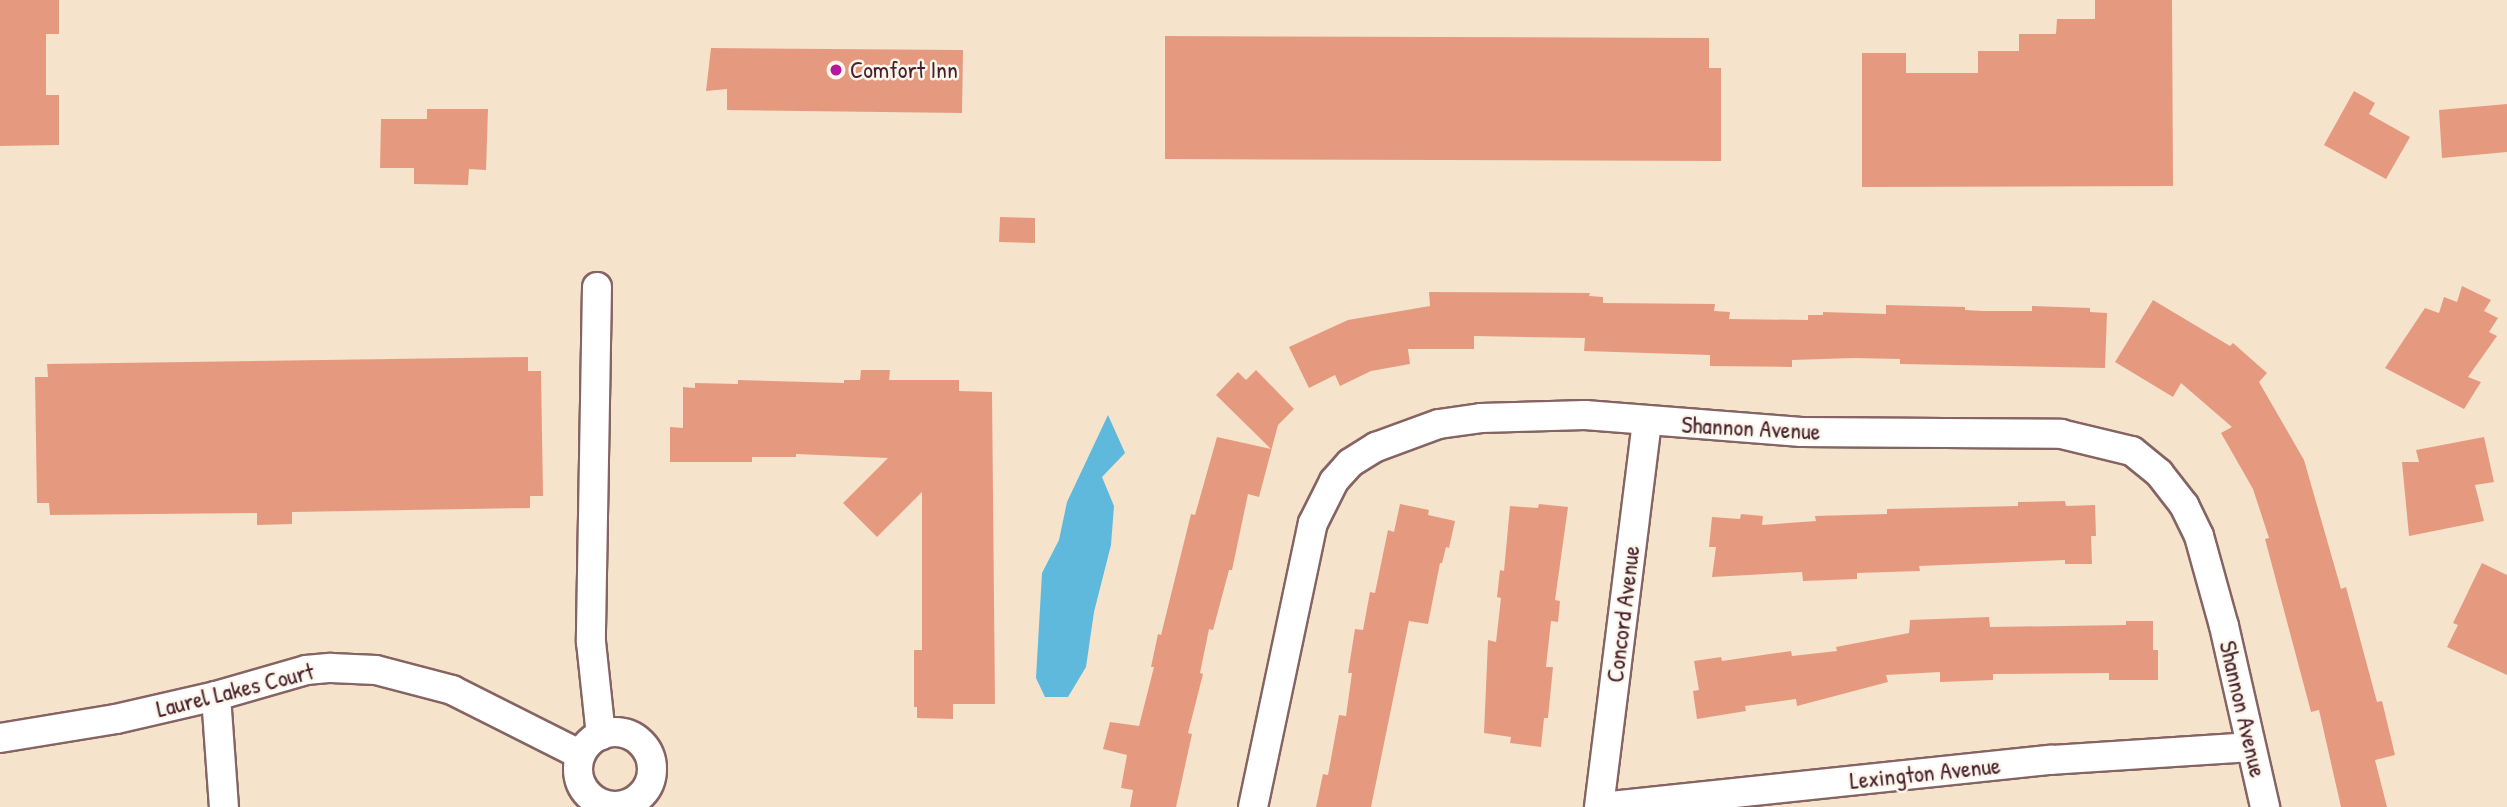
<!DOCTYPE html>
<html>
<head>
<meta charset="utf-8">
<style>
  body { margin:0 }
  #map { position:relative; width:2507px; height:807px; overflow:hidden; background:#f6e3cb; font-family:"Patrick Hand",sans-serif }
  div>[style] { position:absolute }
  .water>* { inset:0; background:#5eb9dc }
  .building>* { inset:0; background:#e59a80 }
  .roads { filter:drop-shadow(2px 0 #866463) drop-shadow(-2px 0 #866463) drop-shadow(0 2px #866463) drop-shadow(0 -2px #866463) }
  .minor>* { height:28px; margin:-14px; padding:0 14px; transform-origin:14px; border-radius:14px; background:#fff }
  .minor>.ring { margin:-14px; padding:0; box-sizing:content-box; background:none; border:28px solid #fff; border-radius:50% }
  .dots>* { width:19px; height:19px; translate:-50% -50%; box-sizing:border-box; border:4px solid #fbf7ec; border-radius:50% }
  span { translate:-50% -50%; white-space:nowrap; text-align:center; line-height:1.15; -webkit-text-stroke:5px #fbf7ec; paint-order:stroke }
  .poi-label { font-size:24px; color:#4a1f2b }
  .left { translate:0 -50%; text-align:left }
  .street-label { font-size:24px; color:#4a1f2b }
</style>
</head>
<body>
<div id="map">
  <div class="water">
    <div style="clip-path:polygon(1108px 415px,1125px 453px,1102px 477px,1114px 506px,1111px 545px,1094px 612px,1086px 667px,1068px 697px,1045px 697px,1036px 678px,1042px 573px,1059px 540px,1067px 502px)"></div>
  </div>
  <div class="building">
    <div style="clip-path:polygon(0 0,59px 0,59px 34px,46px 34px,46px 95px,59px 95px,59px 145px,0 146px)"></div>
    <div style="clip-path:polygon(2095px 0,2172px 0,2173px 186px,1862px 187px,1862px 53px,1906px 53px,1906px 73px,1978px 73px,1978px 51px,2019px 51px,2019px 34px,2056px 34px,2057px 19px,2095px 19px)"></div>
    <div style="clip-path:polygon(1165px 36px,1709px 38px,1709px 68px,1721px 68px,1721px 161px,1165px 159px)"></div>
    <div style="clip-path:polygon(711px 48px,963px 50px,962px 113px,727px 110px,727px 89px,706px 91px)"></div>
    <div style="clip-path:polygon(2354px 91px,2375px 103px,2369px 114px,2410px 137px,2386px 179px,2324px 145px)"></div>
    <div style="clip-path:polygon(2507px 104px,2507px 152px,2442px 158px,2439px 110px)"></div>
    <div style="clip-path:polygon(427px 109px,488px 109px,486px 170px,469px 169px,468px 185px,414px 184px,414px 168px,380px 168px,381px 119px,427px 119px)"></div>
    <div style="clip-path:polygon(1000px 217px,1035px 218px,1035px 243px,999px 242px)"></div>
    <div style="clip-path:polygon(2462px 286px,2491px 300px,2484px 311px,2498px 318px,2489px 332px,2497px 336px,2468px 377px,2481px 382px,2464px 409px,2385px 368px,2425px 308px,2439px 313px,2444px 297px,2457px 302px)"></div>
    <div style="clip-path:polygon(1429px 292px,1590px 293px,1589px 296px,1603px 297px,1603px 303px,1715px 304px,1714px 311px,1730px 312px,1729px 319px,1808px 320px,1808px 315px,1823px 315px,1823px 312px,1886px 314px,1886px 305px,1965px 307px,1965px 310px,1983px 311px,2032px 311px,2032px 306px,2090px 308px,2090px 312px,2107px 313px,2105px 368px,1900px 364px,1900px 359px,1853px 358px,1792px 360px,1792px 367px,1710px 366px,1710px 355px,1584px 351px,1585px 338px,1474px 336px,1474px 349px,1408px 349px,1410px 364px,1371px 371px,1340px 386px,1335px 375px,1309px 388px,1289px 347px,1348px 320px,1430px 306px)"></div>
    <div style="clip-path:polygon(2153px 300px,2230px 346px,2233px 343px,2267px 373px,2259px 382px,2304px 460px,2341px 589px,2346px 587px,2377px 702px,2382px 701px,2395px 755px,2375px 760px,2387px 807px,2341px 807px,2319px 710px,2311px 712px,2265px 539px,2269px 538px,2253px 489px,2221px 433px,2232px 427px,2181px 383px,2173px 397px,2115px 362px)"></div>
    <div style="clip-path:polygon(528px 357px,528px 371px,541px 371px,543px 496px,530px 496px,530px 508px,292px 512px,292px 524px,257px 525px,257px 513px,50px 515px,49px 503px,37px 503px,35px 377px,48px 377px,47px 364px)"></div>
    <div style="clip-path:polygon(861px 370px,890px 370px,889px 380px,959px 380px,959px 391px,992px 392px,995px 704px,953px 704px,953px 719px,917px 718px,917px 707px,914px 707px,914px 650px,922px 650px,922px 492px,877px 537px,843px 503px,888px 458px,796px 454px,796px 457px,752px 457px,752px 462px,670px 462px,670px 427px,683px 428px,683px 387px,695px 388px,695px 383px,738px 384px,738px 380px,844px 383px,844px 380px,860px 380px)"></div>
    <div style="clip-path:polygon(1256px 370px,1294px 409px,1278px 425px,1259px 497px,1248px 494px,1232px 570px,1229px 570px,1213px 630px,1209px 629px,1200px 673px,1203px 674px,1188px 733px,1192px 734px,1176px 807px,1130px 807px,1133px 790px,1121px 788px,1127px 755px,1103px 749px,1110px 722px,1139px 726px,1154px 667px,1151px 667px,1158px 634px,1161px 635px,1191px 514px,1195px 515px,1217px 437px,1271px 449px,1216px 395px,1238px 372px,1246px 380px)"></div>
    <div style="clip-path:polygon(2484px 437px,2494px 482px,2475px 485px,2484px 521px,2409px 536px,2402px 462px,2419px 462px,2416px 450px)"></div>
    <div style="clip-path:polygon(2065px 501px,2066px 506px,2095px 505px,2096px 536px,2091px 536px,2092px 564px,2065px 564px,2065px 560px,1919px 566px,1920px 571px,1857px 573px,1857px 579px,1803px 581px,1802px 572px,1712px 577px,1716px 547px,1709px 547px,1712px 517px,1740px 519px,1741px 514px,1763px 516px,1762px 525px,1816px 521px,1815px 516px,1887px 514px,1887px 509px,2018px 506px,2018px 502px)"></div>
    <div style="clip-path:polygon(1400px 504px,1429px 510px,1428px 515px,1455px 521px,1449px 548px,1446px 547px,1442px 563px,1440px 563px,1428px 624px,1409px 621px,1371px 807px,1316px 807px,1323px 774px,1328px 775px,1339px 715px,1346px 716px,1352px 673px,1348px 673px,1355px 629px,1363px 630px,1370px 592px,1375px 593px,1388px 530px,1394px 532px)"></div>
    <div style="clip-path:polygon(1539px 504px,1568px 507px,1555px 600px,1560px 601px,1558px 622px,1551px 621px,1546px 667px,1553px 667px,1548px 718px,1544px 718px,1541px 747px,1510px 743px,1511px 737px,1484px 733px,1488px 640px,1496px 642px,1501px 598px,1497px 597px,1500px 570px,1504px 571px,1510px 506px,1538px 508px)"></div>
    <div style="clip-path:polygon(2482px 563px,2507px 575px,2507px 675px,2447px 647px,2458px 625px,2453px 623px)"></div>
    <div style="clip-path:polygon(1989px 617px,1990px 627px,2126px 625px,2126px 621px,2153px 621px,2153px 650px,2158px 650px,2158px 680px,2109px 680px,2109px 673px,1993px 674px,1993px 680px,1940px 682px,1940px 672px,1886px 675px,1888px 682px,1797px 706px,1796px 699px,1745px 706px,1746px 711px,1697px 719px,1693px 691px,1699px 690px,1694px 661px,1721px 657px,1722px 661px,1791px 651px,1792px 656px,1837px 651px,1836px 647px,1909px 633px,1910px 620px)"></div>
  </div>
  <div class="roads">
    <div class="minor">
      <div style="left:597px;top:287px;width:355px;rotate:91deg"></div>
      <div style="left:591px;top:642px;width:94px;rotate:83.9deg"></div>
      <div style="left:216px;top:696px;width:111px;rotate:85.9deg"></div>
      <div class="ring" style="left:578px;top:732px;width:46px;height:46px"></div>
      <div style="left:0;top:738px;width:118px;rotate:-9.3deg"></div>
      <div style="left:116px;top:719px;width:103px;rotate:-13deg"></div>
      <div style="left:216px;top:696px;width:94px;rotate:-16.1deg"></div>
      <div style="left:306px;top:670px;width:25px;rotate:-5deg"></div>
      <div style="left:331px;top:668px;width:45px;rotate:2.5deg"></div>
      <div style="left:376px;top:670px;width:79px;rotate:14.7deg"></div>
      <div style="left:452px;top:690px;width:144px;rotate:26.7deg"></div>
      <div style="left:1253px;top:807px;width:290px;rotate:-78.1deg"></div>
      <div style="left:1313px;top:523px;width:47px;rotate:-63.4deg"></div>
      <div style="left:1334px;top:481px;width:24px;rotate:-48deg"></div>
      <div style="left:1350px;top:463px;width:31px;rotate:-32deg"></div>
      <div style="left:1376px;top:447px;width:67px;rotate:-20.1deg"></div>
      <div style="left:1439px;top:424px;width:42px;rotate:-8.1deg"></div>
      <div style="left:1481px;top:418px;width:104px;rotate:-1.7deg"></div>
      <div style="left:1585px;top:415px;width:217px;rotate:4.5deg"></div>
      <div style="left:1801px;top:432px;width:260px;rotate:0.4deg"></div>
      <div style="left:2061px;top:434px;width:73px;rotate:13.5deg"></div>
      <div style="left:2132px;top:451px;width:35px;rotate:39deg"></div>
      <div style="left:2159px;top:473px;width:41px;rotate:52deg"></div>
      <div style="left:2184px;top:505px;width:34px;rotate:64deg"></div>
      <div style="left:2199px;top:536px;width:93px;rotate:74.5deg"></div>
      <div style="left:2224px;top:626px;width:186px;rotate:77.2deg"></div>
      <div style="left:1599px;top:807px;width:388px;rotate:-82.9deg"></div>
      <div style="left:1601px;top:807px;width:452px;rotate:-6deg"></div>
      <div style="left:2051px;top:760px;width:199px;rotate:-3.7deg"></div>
    </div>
  </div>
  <div class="dots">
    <div style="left:836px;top:70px;background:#b5179e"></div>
  </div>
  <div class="poi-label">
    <span class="left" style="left:850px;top:70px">Comfort Inn</span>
  </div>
  <div class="street-label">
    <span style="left:1751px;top:428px;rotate:3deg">Shannon Avenue</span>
    <span style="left:1623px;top:614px;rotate:-83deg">Concord Avenue</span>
    <span style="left:235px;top:690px;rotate:-14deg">Laurel Lakes Court</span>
    <span style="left:2243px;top:709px;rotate:77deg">Shannon Avenue</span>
    <span style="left:1925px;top:773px;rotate:-6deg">Lexington Avenue</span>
  </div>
</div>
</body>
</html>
